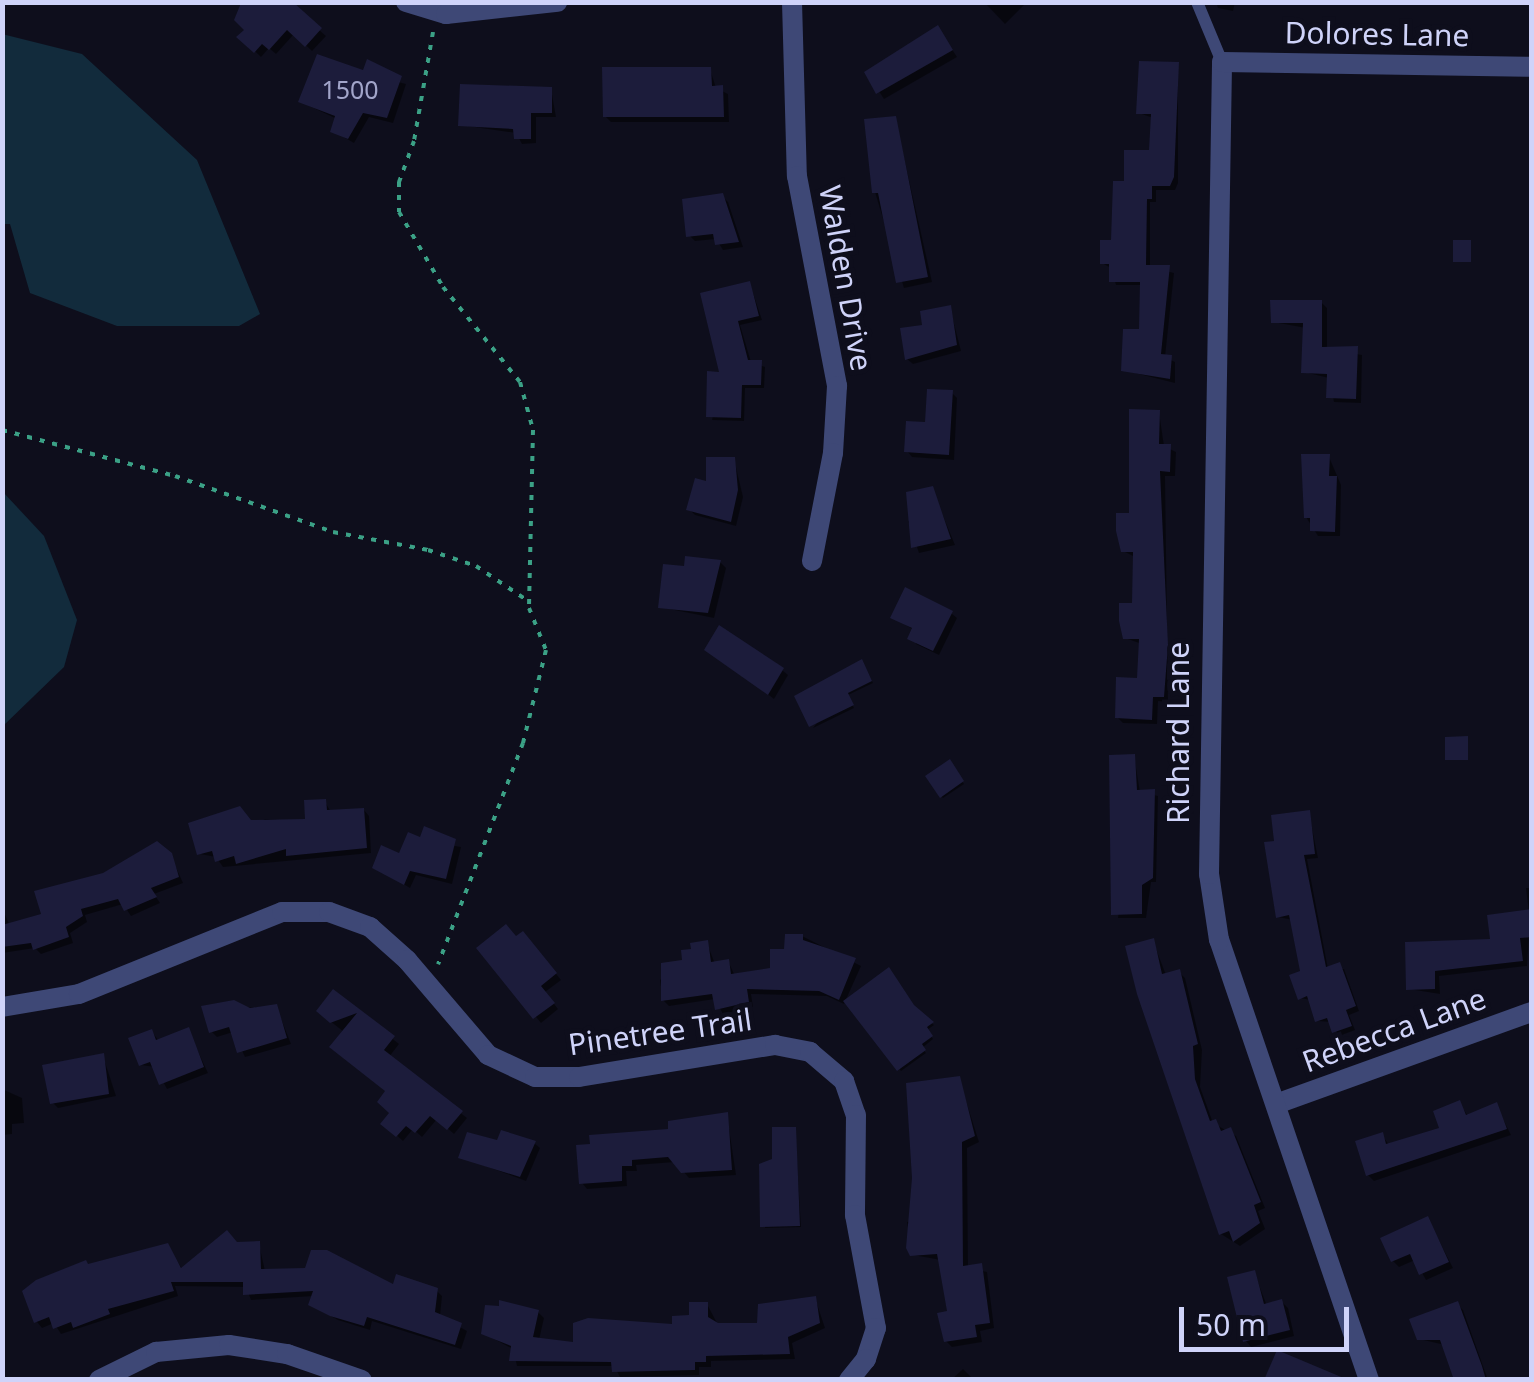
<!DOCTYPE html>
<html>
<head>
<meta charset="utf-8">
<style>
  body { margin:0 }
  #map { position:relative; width:1534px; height:1382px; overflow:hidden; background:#0e0e1c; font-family:"Noto Sans",sans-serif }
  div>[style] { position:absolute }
  .water>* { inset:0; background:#122b3c }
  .shadow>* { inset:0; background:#0007 }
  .building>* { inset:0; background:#1c1c3b }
  .path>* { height:4px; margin-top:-2px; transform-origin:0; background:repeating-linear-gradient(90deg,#3ba186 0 5px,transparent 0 13px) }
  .lane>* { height:12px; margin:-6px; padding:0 6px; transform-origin:6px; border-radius:6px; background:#3e4876 }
  .street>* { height:20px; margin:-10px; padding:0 10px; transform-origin:10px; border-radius:10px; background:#3e4876 }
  span { translate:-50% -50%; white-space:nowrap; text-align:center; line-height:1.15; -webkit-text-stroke:10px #0e0e1c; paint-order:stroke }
  .number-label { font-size:25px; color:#a2a5ca }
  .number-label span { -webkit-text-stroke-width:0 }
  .street-label { font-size:30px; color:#cfd3f9 }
  .frame { position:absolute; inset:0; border:5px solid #cfd3f9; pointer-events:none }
  .scale { position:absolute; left:1179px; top:1307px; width:170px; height:45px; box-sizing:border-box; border:5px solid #cfd3f9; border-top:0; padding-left:12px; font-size:30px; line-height:35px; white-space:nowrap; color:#cfd3f9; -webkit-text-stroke:8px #0e0e1c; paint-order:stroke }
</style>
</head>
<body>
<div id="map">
  <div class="water">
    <div style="clip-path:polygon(2px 34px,82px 54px,197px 160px,260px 314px,239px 326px,117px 326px,30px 293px,10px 224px,3px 224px)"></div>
    <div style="clip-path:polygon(3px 492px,44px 536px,77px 620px,64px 667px,3px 726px)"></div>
  </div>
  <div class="shadow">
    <div style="clip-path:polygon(246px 2px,287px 2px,326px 36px,312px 51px,294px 34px,276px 54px,269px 48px,261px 57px,240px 37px,247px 30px,237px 20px)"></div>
    <div style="clip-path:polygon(984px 2px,1027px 2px,1005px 24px)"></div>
    <div style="clip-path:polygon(1216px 2px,1235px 2px,1233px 11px,1218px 8px)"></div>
    <div style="clip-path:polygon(938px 28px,957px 57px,884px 99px,867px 73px)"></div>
    <div style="clip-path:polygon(1178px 64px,1178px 183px,1175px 190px,1156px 190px,1156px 202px,1150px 202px,1150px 267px,1174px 273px,1165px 357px,1175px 362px,1175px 383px,1123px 370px,1142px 332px,1142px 285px,1116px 285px,1111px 268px,1102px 263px,1114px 243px,1126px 183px,1151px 152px,1153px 118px,1139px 113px)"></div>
    <div style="clip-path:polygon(710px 69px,716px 88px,728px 94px,729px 122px,611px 122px,605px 116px)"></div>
    <div style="clip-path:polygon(364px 73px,406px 84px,393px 123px,369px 117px,354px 143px,333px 131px,337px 119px,301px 102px)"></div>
    <div style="clip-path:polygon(551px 89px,556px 117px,536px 117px,536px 143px,522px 144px,516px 133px,461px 125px)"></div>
    <div style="clip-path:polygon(895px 118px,932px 282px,904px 288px,875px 192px)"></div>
    <div style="clip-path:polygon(722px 196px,728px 202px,743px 247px,723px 250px,716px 239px,695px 241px,689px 235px)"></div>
    <div style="clip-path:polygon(750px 284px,762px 320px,740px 325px,751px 362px,765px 367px,764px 388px,745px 388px,744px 421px,712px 420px,722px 374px,703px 295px)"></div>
    <div style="clip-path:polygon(1321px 302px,1327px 308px,1327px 349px,1362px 355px,1361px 403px,1334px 402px,1329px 378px,1304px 372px,1306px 328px,1273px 322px)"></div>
    <div style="clip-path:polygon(950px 308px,961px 351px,913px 364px,907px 359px,925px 327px)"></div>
    <div style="clip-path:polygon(952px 393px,957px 398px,954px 460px,912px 457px,907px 451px)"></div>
    <div style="clip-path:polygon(1159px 412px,1164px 446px,1176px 452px,1175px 476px,1165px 476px,1168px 702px,1158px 701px,1157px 724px,1123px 723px,1117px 717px,1140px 681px,1142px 644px,1125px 638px,1134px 605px,1135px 557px,1123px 551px)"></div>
    <div style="clip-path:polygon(1329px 457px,1341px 485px,1340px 536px,1318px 536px,1306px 517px)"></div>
    <div style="clip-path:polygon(734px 459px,743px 497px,736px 526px,695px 515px,689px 509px)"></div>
    <div style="clip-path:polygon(932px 489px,955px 545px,919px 553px,908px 521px,915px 520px)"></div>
    <div style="clip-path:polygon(720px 562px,726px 568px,714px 618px,660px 607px,686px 569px)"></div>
    <div style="clip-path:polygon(951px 613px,957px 618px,939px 655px,916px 644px,914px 630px,893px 617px)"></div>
    <div style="clip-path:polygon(863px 664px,873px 683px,848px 695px,854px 708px,813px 728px)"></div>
    <div style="clip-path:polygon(731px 666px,782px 670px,788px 675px,774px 699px)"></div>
    <div style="clip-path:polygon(1134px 756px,1140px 792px,1158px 796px,1156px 882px,1151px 882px,1146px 918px,1118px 918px)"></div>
    <div style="clip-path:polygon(949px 763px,964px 784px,943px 798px,941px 796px)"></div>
    <div style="clip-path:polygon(325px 802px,331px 812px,364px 810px,369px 816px,371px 853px,223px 867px,216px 857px,200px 854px,265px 819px,308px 822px)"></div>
    <div style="clip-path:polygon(1309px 813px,1318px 858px,1307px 859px,1328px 969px,1344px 969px,1359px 1011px,1349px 1015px,1355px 1030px,1339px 1036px,1331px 1022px,1318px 1021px,1311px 1000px,1300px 998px,1303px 972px,1293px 920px,1278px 917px,1277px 843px)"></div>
    <div style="clip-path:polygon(421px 840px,461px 847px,452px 884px,416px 875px,410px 888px,375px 867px)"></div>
    <div style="clip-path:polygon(170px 854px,183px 883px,154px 894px,160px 903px,131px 916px,123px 904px,85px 915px,87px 922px,70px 933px,73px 943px,41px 954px,35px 948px,2px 953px,2px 908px,10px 926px,45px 915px)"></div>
    <div style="clip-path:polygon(1526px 888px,1532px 888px,1527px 966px,1439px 976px,1440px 994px,1409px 989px,1407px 944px,1493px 941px,1529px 912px)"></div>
    <div style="clip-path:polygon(802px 936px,861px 966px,844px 1004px,827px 996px,751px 994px,753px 1007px,723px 1014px,715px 999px,669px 1006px,663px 1000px,660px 980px,707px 943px,715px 964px,728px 961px,735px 976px,772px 970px)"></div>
    <div style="clip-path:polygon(516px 939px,528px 939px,561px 980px,545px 992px,558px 1009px,541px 1023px,480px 948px)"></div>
    <div style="clip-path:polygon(1153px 941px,1166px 975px,1179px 972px,1185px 978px,1202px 1050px,1200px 1087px,1213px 1123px,1236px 1136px,1265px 1208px,1258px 1211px,1265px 1229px,1240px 1246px,1221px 1234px)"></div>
    <div style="clip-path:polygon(334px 992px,399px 1044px,389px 1057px,467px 1118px,454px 1134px,437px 1119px,422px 1137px,413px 1129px,403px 1141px,383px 1123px,392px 1113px,388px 1092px,344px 1032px,325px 1017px)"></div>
    <div style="clip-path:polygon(847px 1001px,915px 1009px,934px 1025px,927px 1030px,933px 1039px,922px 1048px,926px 1053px,901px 1071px)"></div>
    <div style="clip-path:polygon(276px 1006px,291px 1044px,245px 1057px,233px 1032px,217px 1037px,211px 1031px,239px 1008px)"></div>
    <div style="clip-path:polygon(188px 1030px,208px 1073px,167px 1089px,155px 1067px,141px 1065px,152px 1032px,159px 1041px)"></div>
    <div style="clip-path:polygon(103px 1056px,116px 1096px,58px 1108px,52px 1102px)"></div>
    <div style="clip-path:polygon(959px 1079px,979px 1142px,967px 1148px,968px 1268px,987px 1272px,994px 1328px,980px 1331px,982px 1342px,952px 1347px,946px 1341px,950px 1313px,941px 1260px,913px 1255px,907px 1222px,913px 1221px)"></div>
    <div style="clip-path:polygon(2px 1089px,22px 1098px,24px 1123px,12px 1124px,12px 1134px,2px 1135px)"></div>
    <div style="clip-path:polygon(1459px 1103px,1468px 1116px,1496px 1105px,1511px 1135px,1374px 1181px,1368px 1175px,1382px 1135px,1389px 1145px,1442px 1129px)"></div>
    <div style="clip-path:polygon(727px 1115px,736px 1175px,689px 1178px,675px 1162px,636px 1165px,637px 1171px,626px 1171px,627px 1186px,587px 1189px,582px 1183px,671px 1131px)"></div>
    <div style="clip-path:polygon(795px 1130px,801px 1227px,765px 1228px,774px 1160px)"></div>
    <div style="clip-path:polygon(534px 1143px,540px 1148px,526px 1181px,461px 1157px)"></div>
    <div style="clip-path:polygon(1428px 1219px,1453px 1268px,1426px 1280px,1415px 1260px,1399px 1267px,1393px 1261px)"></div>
    <div style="clip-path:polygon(237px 1244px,259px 1244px,265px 1271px,436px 1290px,442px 1296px,440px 1316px,467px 1331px,461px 1349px,372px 1321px,370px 1330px,338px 1320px,311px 1305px,314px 1296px,251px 1300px,246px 1287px,175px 1286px,178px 1296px,61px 1334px,54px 1323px,42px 1328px,37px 1322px,25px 1292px,167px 1246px,183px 1270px)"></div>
    <div style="clip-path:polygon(1254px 1272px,1267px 1306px,1282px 1302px,1288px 1308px,1294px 1336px,1251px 1347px,1246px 1341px)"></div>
    <div style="clip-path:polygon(815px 1298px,825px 1328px,792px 1343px,795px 1359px,711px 1361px,711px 1367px,699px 1367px,699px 1375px,620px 1377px,614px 1366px,517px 1366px,513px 1349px,483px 1333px,538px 1312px,544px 1318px,539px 1340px,575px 1345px,674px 1327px,707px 1304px,718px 1325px,760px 1325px)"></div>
    <div style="clip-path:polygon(1457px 1304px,1463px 1310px,1488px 1380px,1457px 1380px,1445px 1345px,1419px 1339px)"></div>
    <div style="clip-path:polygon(963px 1369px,974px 1380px,951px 1380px)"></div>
  </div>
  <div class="building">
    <div style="clip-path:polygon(241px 3px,294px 3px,322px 28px,305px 47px,287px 30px,269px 50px,262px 44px,254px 53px,236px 37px,244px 30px,234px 20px)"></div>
    <div style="clip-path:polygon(938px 25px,953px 50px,876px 94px,864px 72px)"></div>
    <div style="clip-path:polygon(317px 54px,363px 70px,367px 59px,402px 76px,387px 118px,363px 113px,348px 139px,330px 132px,335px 116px,298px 102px)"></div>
    <div style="clip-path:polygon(1139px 61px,1179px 62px,1174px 177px,1170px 186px,1152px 186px,1152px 199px,1147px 199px,1146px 265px,1170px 265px,1161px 354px,1172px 355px,1170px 379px,1121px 371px,1123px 329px,1139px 329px,1140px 282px,1109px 282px,1109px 264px,1100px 264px,1100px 240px,1111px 240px,1113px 181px,1124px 181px,1124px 150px,1149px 150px,1151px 114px,1136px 114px)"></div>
    <div style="clip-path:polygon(602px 67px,711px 67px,712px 86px,723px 85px,724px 117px,603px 117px)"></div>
    <div style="clip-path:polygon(460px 84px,552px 87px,552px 113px,531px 113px,531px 139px,514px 139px,513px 129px,458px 126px)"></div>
    <div style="clip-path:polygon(896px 116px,928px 277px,896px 283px,878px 193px,872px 193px,864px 119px)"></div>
    <div style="clip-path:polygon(723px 193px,739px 242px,715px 245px,713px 234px,686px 237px,682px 199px)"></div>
    <div style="clip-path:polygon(1453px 240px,1471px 240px,1471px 262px,1453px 262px)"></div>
    <div style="clip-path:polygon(750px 281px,759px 316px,738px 321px,748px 360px,762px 360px,761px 385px,742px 385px,741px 418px,706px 417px,707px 371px,719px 372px,700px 293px)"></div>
    <div style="clip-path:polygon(1270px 300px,1322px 300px,1322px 347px,1358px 346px,1356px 399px,1326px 398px,1327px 374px,1301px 373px,1303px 323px,1271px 323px)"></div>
    <div style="clip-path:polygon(951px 305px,957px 345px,905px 360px,900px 328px,922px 325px,920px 311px)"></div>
    <div style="clip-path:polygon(927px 389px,953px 390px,949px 455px,904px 452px,906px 421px,925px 422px)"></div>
    <div style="clip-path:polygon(1129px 409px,1160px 410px,1159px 444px,1171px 444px,1170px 472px,1160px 471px,1168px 645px,1164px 697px,1153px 697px,1152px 720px,1115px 718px,1116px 677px,1137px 678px,1139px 639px,1123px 639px,1119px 621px,1119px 603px,1132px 603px,1133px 552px,1121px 552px,1116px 531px,1116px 513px,1129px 513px)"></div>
    <div style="clip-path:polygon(1301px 454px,1330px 454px,1329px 476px,1337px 476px,1335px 532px,1310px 531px,1310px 518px,1304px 518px)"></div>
    <div style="clip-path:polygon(706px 457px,735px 457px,738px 490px,731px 522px,686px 510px,695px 478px,706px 481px)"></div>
    <div style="clip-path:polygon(933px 486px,951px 539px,911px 548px,906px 492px)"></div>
    <div style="clip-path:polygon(685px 556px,721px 560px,708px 613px,658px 608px,663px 564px,684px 566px)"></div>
    <div style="clip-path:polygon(905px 587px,953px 611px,933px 651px,907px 639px,912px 628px,890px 618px)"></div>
    <div style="clip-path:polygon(719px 625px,784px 668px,768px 695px,704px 650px)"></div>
    <div style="clip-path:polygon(862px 659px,872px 681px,848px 693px,854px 705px,809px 727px,794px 696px)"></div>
    <div style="clip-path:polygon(1468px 736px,1468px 760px,1445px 760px,1445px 737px)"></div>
    <div style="clip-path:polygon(1135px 754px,1137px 790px,1155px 789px,1153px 878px,1142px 885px,1142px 914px,1111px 915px,1109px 755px)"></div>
    <div style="clip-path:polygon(950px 759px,964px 781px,940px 798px,925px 776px)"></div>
    <div style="clip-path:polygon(326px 799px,327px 810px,364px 808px,367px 848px,286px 856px,286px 849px,236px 864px,234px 856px,215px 862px,212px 851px,197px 855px,188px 823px,240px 806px,251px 820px,305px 819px,304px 800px)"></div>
    <div style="clip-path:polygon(1310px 810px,1315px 854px,1304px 855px,1326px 967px,1340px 962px,1356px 1006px,1346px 1010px,1352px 1026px,1332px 1033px,1327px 1018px,1315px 1022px,1307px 996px,1298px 1000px,1289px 975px,1300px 971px,1289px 915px,1276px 918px,1264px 842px,1274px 841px,1271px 815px)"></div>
    <div style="clip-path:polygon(424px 826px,456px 839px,446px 879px,410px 871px,404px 885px,372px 868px,381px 845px,399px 853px,408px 832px,420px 837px)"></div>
    <div style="clip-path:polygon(157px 841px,172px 853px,179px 877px,151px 888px,157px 897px,124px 911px,118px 899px,81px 909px,83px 916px,66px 927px,69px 937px,33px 950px,31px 943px,2px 947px,2px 925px,41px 914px,34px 891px,103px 873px)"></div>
    <div style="clip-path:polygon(1532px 909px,1532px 937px,1520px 938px,1523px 961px,1435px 971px,1435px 989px,1406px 990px,1405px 942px,1490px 939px,1487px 915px)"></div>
    <div style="clip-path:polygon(506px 924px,516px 936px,523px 931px,557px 973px,541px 986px,555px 1003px,533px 1019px,476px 948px)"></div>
    <div style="clip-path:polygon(785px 934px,803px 934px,803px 940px,856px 958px,839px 1000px,819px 991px,747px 989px,749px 1002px,715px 1010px,712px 994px,661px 1001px,661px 963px,682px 960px,681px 950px,691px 949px,690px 943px,708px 940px,711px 962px,729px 959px,731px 974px,770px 968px,770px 949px,784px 949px)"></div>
    <div style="clip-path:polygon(1154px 938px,1162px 974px,1180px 969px,1198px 1044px,1193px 1046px,1195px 1079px,1210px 1121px,1216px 1119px,1221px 1131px,1231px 1127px,1261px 1202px,1254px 1205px,1260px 1223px,1233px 1242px,1229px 1231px,1219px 1235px,1137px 994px,1125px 946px)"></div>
    <div style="clip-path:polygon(889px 967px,914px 1005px,934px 1022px,927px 1027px,933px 1036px,922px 1044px,926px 1050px,897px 1071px,843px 1001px)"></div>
    <div style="clip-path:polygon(333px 989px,395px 1036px,384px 1050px,463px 1111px,447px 1130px,430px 1116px,415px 1133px,406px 1126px,396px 1137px,380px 1124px,389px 1113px,377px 1102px,385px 1091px,329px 1047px,357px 1013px,330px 1023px,316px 1011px)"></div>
    <div style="clip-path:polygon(234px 1000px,250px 1008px,277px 1004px,287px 1038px,237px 1053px,229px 1027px,209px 1033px,201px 1006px)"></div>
    <div style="clip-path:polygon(189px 1027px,204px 1067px,159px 1085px,150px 1062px,139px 1066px,128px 1038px,152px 1029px,156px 1040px)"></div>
    <div style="clip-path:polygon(104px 1053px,109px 1094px,50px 1104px,42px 1065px)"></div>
    <div style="clip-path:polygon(960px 1076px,975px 1136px,962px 1142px,963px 1266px,982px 1263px,990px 1323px,975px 1325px,977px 1337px,944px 1342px,937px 1313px,947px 1311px,937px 1254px,910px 1256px,906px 1248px,912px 1178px,906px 1083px)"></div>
    <div style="clip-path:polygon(1460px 1100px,1466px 1115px,1497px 1102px,1507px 1129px,1366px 1176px,1355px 1141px,1383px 1132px,1386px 1144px,1439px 1128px,1433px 1111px)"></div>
    <div style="clip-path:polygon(728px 1112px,732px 1170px,681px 1173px,668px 1157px,632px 1160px,632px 1166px,622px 1166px,622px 1181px,579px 1184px,576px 1145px,590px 1144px,589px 1135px,668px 1129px,668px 1121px)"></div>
    <div style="clip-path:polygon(772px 1127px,796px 1127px,800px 1226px,760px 1227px,759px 1164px,772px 1159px)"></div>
    <div style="clip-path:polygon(501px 1130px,536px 1141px,520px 1177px,458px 1158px,467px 1132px,497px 1140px)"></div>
    <div style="clip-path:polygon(1428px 1216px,1449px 1262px,1419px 1275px,1410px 1254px,1391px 1262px,1380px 1238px)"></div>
    <div style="clip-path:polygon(227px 1230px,237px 1242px,260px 1241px,261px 1269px,305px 1268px,311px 1250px,327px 1250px,393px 1284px,396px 1274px,438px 1288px,435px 1312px,462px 1323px,455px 1345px,367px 1317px,364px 1326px,330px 1316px,308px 1305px,313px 1291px,243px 1295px,243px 1282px,171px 1282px,174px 1291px,108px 1309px,110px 1314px,73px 1328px,71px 1322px,53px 1329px,49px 1317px,34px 1323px,22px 1291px,36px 1280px,86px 1260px,88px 1264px,168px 1243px,181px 1268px)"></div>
    <div style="clip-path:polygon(1255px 1270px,1264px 1304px,1282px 1299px,1290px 1330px,1243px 1342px,1227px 1277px)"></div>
    <div style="clip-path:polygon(816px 1296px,820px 1323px,788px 1337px,790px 1354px,706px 1356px,706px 1362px,695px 1362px,695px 1370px,612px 1372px,611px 1362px,509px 1361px,511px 1346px,481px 1334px,485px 1305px,499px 1306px,499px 1300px,539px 1310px,533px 1337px,573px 1342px,573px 1323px,588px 1318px,672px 1324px,672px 1316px,689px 1315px,689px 1302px,708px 1302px,708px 1317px,718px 1323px,757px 1323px,758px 1304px)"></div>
    <div style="clip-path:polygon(1458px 1301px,1482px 1366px,1486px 1380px,1454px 1380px,1440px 1340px,1417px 1340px,1409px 1319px)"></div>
    <div style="clip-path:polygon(1277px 1350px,1346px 1379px,1346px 1380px,1264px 1380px)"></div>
  </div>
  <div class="path">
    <div style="left:433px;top:32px;width:111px;rotate:99.9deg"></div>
    <div style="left:414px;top:141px;width:44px;rotate:110.1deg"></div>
    <div style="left:399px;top:182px;width:30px;rotate:90deg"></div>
    <div style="left:399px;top:212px;width:87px;rotate:59.6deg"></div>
    <div style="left:443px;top:287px;width:122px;rotate:51deg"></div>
    <div style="left:520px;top:382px;width:50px;rotate:74.8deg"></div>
    <div style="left:533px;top:430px;width:178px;rotate:91.3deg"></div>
    <div style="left:529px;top:608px;width:45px;rotate:68deg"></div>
    <div style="left:546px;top:650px;width:96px;rotate:103.9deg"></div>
    <div style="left:523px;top:743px;width:237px;rotate:111deg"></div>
    <div style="left:2px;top:430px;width:179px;rotate:14.9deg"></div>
    <div style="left:175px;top:476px;width:168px;rotate:19.5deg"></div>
    <div style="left:333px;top:532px;width:97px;rotate:10.7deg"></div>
    <div style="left:428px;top:550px;width:51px;rotate:18.4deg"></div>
    <div style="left:476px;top:566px;width:63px;rotate:33.9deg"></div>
  </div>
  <div class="lane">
    <div style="left:1197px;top:2px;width:65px;rotate:67.4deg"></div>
  </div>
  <div class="street">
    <div style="left:406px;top:2px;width:42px;rotate:16.7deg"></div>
    <div style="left:446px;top:14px;width:112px;rotate:-6.2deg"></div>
    <div style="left:792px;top:2px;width:174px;rotate:88.4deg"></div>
    <div style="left:797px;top:176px;width:214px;rotate:79.2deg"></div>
    <div style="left:837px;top:386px;width:67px;rotate:93.4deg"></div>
    <div style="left:833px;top:453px;width:110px;rotate:101deg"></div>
    <div style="left:2px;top:1007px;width:78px;rotate:-9.6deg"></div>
    <div style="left:79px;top:994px;width:219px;rotate:-22deg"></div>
    <div style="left:282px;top:912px;width:47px"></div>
    <div style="left:329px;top:912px;width:44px;rotate:20.1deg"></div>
    <div style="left:370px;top:927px;width:50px;rotate:41.7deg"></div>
    <div style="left:407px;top:960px;width:125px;rotate:49.5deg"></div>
    <div style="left:488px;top:1055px;width:52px;rotate:25.1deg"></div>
    <div style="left:535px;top:1077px;width:44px"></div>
    <div style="left:579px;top:1077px;width:199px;rotate:-9.3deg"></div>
    <div style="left:775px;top:1045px;width:36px;rotate:11deg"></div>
    <div style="left:810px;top:1052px;width:45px;rotate:40.5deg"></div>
    <div style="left:844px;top:1081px;width:36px;rotate:71deg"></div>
    <div style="left:856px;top:1115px;width:100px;rotate:90.6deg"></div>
    <div style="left:855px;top:1215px;width:115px;rotate:79.5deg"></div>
    <div style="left:876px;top:1328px;width:33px;rotate:108deg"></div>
    <div style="left:866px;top:1359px;width:27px;rotate:129deg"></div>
    <div style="left:1276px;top:1104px;width:272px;rotate:-19.8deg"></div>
    <div style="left:99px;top:1380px;width:64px;rotate:-26.2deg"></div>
    <div style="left:156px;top:1352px;width:73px;rotate:-5.5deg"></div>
    <div style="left:229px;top:1345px;width:59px;rotate:8.8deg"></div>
    <div style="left:287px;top:1354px;width:79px;rotate:19.1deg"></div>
    <div style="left:1369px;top:1380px;width:465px;rotate:-108.8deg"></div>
    <div style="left:1219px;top:940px;width:67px;rotate:-98.6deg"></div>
    <div style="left:1209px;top:874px;width:812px;rotate:-89.08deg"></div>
    <div style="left:1222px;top:62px;width:310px;rotate:0.9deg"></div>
  </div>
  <div class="number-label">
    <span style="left:350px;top:89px">1500</span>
  </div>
  <div class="street-label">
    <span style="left:1377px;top:34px;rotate:1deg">Dolores Lane</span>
    <span style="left:846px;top:278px;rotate:80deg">Walden Drive</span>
    <span style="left:1178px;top:733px;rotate:-90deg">Richard Lane</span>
    <span style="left:1394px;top:1030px;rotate:-20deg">Rebecca Lane</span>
    <span style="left:660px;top:1032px;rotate:-8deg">Pinetree Trail</span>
  </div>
  <div class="frame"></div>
  <div class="scale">50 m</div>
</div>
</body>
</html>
